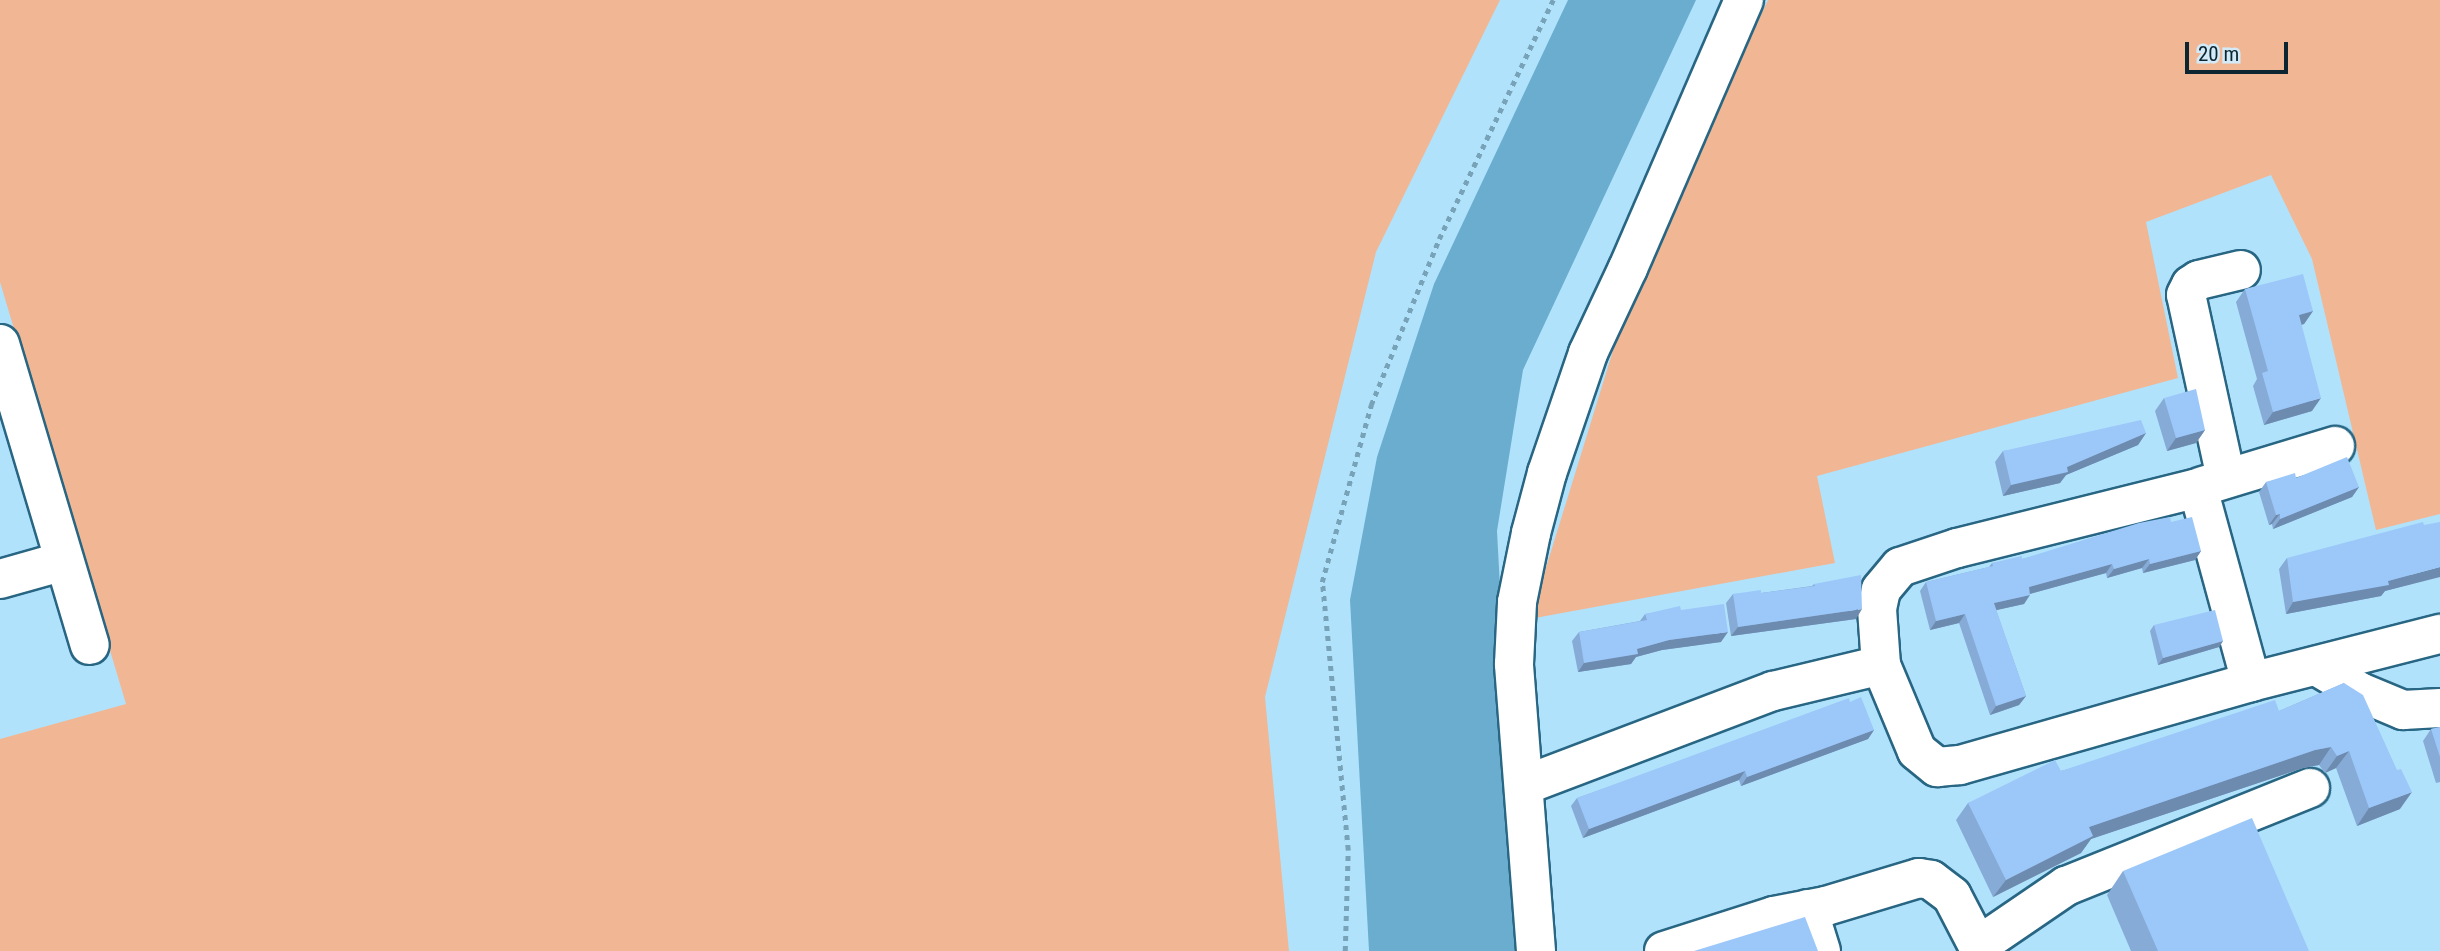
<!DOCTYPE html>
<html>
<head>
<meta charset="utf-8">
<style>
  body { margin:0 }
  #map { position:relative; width:2440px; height:951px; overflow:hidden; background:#b0e2fc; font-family:"Roboto Condensed",sans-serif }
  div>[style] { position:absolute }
  .green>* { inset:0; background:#f1b794 }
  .water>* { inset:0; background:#6badcf }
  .path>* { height:4.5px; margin-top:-2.25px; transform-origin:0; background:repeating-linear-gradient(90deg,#78a2b7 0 5px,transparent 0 10px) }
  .roads { filter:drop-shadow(2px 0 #286683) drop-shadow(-2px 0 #286683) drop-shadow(0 2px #286683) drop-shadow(0 -2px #286683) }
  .minor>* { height:38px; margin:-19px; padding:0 19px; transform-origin:19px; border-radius:19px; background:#fff }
  .wall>* { inset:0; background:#86abd6 }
  .shaded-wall>* { inset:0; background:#6d8bae }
  .building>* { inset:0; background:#9cc7f9 }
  span { translate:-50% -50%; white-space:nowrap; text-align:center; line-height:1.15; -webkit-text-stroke:7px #d3ebf8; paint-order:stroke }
  .scale { position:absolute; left:2185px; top:42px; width:103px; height:32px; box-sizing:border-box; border:4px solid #0b2531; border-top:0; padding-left:9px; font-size:21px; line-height:24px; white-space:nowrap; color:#0b2531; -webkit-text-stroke:5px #d3ebf8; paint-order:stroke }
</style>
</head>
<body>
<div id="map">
  <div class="green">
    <div style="clip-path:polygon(0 0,1500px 0,1376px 252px,1265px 697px,1289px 951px,0 951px,0 739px,126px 704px,0 282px)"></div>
    <div style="clip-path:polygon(1768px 0,2440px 0,2440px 514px,2376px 530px,2312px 259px,2271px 175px,2146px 222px,2178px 378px,1817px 476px,1835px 563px,1535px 618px,1544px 574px,1633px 286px)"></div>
  </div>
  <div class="water">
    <div style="clip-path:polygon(1568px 0,1696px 0,1523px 370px,1497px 531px,1516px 885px,1516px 951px,1369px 951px,1350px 600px,1377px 457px,1434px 284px)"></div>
  </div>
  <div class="path">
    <div style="left:1345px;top:951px;width:101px;rotate:-88.3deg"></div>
    <div style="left:1348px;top:850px;width:269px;rotate:-95.5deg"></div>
    <div style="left:1322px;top:582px;width:184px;rotate:-74.5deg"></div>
    <div style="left:1371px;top:405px;width:179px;rotate:-67.7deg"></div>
    <div style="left:1439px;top:239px;width:265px;rotate:-64.5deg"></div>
  </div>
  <div class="roads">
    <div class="minor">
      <div style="left:0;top:344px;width:314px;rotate:73.4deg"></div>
      <div style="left:2226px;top:478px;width:187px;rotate:-102.3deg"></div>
      <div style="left:2186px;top:295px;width:11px;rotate:-63deg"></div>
      <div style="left:2191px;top:285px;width:9px;rotate:-32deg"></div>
      <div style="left:2199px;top:280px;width:43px;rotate:-13.4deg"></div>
      <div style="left:2203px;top:486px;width:138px;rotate:-16.9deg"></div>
      <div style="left:0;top:579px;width:66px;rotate:-15.7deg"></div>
      <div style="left:2318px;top:667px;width:49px;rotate:30.8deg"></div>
      <div style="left:2360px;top:692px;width:47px;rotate:22.7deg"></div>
      <div style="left:2403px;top:710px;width:37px;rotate:-3deg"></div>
      <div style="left:2251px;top:682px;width:201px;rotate:-105.3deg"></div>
      <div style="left:2198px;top:488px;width:248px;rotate:166deg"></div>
      <div style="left:1957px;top:548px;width:60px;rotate:161.6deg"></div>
      <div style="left:1900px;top:567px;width:30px;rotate:130deg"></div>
      <div style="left:1881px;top:590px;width:19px;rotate:102deg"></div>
      <div style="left:1877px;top:609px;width:56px;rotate:85.9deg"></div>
      <div style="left:1881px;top:665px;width:93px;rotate:67.3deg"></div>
      <div style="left:1917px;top:751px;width:26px;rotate:39deg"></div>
      <div style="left:1937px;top:767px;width:23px;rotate:-5deg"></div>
      <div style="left:1960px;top:765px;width:303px;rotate:-15.9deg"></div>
      <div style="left:2251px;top:682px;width:195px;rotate:-14.3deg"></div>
      <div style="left:1525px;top:785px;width:265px;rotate:-20.8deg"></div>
      <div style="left:1773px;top:691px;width:111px;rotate:-13.5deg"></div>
      <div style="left:1808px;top:909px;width:44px;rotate:72.8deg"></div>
      <div style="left:1536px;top:951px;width:288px;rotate:-94.4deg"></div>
      <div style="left:1514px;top:664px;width:62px;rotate:-87.2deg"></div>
      <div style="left:1517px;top:602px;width:70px;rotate:-78.5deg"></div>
      <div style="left:1531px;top:533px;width:62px;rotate:-75.1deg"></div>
      <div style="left:1547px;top:473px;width:127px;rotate:-71.1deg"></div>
      <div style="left:1588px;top:353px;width:94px;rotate:-64.8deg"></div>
      <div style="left:1628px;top:268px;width:292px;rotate:-66.6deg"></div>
      <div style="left:1664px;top:951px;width:115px;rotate:-17.7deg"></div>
      <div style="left:1774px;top:916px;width:53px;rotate:-10.9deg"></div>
      <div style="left:1826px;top:906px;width:97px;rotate:-16.8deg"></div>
      <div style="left:1919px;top:878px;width:12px;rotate:9deg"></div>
      <div style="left:1931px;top:880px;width:26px;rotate:37deg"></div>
      <div style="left:1952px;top:896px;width:56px;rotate:62.5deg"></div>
      <div style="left:1978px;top:946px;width:107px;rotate:-34.3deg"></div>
      <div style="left:2066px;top:886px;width:263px;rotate:-21.9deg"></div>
    </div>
  </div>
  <div class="wall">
    <div style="clip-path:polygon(2245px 289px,2313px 311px,2304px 324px,2301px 325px,2312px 411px,2264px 425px,2253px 386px,2257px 379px,2236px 302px)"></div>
    <div style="clip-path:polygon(2164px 398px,2205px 430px,2196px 443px,2167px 451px,2155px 411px)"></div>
    <div style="clip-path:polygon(2146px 433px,2138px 445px,2066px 475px,2060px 483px,2003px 496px,1995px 462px,2003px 451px)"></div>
    <div style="clip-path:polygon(2296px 478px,2359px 487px,2352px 497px,2273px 529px,2272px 524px,2269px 525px,2259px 492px,2266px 482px)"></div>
    <div style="clip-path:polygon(2171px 522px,2201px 551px,2195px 560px,2143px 573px,2142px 568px,2107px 578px,2106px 573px,2030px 594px,2024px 604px,1996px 610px,2026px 696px,2019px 705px,1990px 715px,1959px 623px,1930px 630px,1920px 591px,1926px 582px,1989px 567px,1992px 563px,2022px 559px)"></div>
    <div style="clip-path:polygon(2287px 558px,2433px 578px,2385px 591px,2381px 596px,2286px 614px,2279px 569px)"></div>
    <div style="clip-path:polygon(1814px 584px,1856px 619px,1731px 636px,1726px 603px,1733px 594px,1761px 593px,1812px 586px)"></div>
    <div style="clip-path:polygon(1681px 610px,1721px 642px,1662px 650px,1636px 657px,1631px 664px,1578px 672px,1572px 641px,1579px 632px,1640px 621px,1645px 614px)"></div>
    <div style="clip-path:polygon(2154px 625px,2223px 641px,2219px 647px,2158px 665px,2150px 631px)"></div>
    <div style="clip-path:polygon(2344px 683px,2400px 809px,2357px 826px,2336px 768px,2325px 773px,2319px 765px,2303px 768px,2091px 839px,2081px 853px,1993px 897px,1956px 820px,1968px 803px,2061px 771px,2279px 711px)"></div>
    <div style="clip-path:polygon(1850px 702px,1874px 730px,1868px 739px,1741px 786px,1739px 780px,1583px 838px,1571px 806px,1577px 798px)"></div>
    <div style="clip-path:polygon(2440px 727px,2440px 782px,2436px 783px,2423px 741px,2431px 729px)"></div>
    <div style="clip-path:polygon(2123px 871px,2309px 951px,2131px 951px,2107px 895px)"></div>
  </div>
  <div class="shaded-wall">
    <div style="clip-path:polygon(2313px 311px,2304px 324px,2290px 328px,2299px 315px)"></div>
    <div style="clip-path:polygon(2321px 398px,2312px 411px,2264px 425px,2273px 412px)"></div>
    <div style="clip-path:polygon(2205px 430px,2196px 443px,2167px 451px,2176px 438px)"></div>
    <div style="clip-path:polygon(2146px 433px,2138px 445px,2066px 475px,2060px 483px,2003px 496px,2011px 485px,2067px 467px)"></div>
    <div style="clip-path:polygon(2359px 487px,2352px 497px,2273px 529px,2280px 519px)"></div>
    <div style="clip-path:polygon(2280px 514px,2272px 524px,2269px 525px,2276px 515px)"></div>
    <div style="clip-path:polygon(2201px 551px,2195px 560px,2143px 573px,2150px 564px)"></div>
    <div style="clip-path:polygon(2149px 559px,2142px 568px,2107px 578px,2114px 569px)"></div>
    <div style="clip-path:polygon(2112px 564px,2106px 573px,2022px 596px,2029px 587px)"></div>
    <div style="clip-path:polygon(2440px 567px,2440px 577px,2385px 591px,2381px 596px,2286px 614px,2293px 602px,2388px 581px)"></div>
    <div style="clip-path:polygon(2030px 595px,2024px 604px,1988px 612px,1994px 603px)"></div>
    <div style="clip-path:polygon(1862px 609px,1856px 619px,1731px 636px,1738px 627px)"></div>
    <div style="clip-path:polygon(1965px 614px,1959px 623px,1930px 630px,1936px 621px)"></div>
    <div style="clip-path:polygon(1728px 632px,1721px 642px,1662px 650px,1636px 657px,1631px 664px,1578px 672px,1584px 663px,1669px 640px)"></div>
    <div style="clip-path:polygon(2223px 641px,2219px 647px,2158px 665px,2163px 658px)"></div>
    <div style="clip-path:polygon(2026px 696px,2019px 705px,1990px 715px,1996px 706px)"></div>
    <div style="clip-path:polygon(1874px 730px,1868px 739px,1741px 786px,1747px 777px)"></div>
    <div style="clip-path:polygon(2331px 747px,2319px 765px,2303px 768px,2091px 839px,2081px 853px,1993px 897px,2006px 880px,2089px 827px,2315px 750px)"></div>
    <div style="clip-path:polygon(2349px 751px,2336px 768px,2325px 773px,2337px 756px)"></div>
    <div style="clip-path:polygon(1745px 771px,1739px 780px,1583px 838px,1589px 829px)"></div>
    <div style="clip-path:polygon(2412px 792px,2400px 809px,2357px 826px,2369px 808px)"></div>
  </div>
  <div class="building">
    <div style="clip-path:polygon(2303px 274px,2313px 311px,2299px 315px,2321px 398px,2273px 412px,2262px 373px,2268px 371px,2245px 289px)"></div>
    <div style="clip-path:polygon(2196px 389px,2205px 430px,2176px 438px,2164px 398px)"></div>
    <div style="clip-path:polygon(2141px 420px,2146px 433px,2067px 467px,2068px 472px,2011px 485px,2003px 451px)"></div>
    <div style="clip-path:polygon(2347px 457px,2359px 487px,2280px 519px,2280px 514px,2276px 515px,2266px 482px,2295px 473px,2296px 478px)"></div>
    <div style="clip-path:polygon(2170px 517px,2171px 522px,2192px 517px,2201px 551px,2150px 564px,2149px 559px,2114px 569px,2112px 564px,2029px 587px,2030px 595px,1994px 603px,2026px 696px,1996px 706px,1965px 614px,1936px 621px,1926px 582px,1993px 566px,1992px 563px,2022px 556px,2022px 559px,2139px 523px)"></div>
    <div style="clip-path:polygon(2423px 522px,2424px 525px,2440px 522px,2440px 567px,2388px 581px,2389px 585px,2293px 602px,2287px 558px)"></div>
    <div style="clip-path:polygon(1861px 575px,1862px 609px,1738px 627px,1733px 594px,1761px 590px,1761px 593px,1815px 586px,1814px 584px)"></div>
    <div style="clip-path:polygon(1724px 604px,1728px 632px,1669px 640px,1637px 649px,1638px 654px,1584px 663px,1579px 632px,1647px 620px,1645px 614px,1680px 606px,1681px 610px)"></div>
    <div style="clip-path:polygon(2215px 610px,2223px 641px,2163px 658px,2154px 625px)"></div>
    <div style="clip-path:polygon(2344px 683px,2363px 695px,2397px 770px,2401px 769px,2412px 792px,2369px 808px,2349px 751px,2337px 756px,2331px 747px,2315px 750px,2089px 827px,2093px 836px,2006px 880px,1968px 803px,2055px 760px,2061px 771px,2275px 700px,2279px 711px)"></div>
    <div style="clip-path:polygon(1861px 697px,1874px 730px,1747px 777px,1745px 771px,1589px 829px,1577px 798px,1849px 698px,1850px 702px)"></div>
    <div style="clip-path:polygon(2440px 727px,2440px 757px,2431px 729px)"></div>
    <div style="clip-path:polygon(2252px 818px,2309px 951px,2158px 951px,2123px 871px)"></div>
    <div style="clip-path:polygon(1805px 917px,1818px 951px,1694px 951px)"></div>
  </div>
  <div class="scale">20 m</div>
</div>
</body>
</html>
